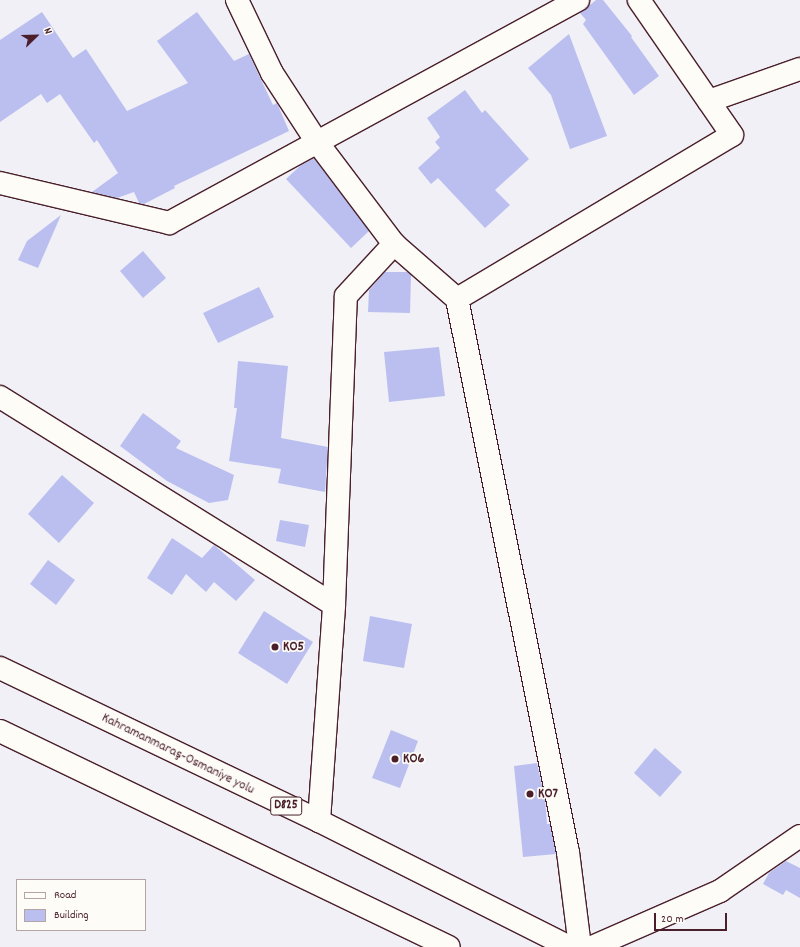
<!DOCTYPE html>
<html>
<head>
<meta charset="utf-8">
<style>
  body { margin:0 }
  #map { position:relative; width:800px; height:947px; overflow:hidden; background:#f0f0f6; font-family:Dekko,sans-serif }
  div>[style] { position:absolute }
  .building>* { inset:0; background:#bbbff0 }
  .roads { filter:drop-shadow(1px 0 #4a1f2b) drop-shadow(-1px 0 #4a1f2b) drop-shadow(0 1px #4a1f2b) drop-shadow(0 -1px #4a1f2b) }
  .minor>* { height:22px; margin:-11px; padding:0 11px; transform-origin:11px; border-radius:11px; background:#fdfcf7 }
  .highway>* { height:22px; margin:-11px; padding:0 11px; transform-origin:11px; border-radius:11px; background:#fdfcf7 }
  .dots>* { width:11px; height:11px; translate:-50% -50%; box-sizing:border-box; border:2px solid #fdfcf7; border-radius:50% }
  span { translate:-50% -50%; white-space:nowrap; text-align:center; line-height:1.15; -webkit-text-stroke:3.5px #fdfcf7; paint-order:stroke }
  .shield-label span { padding:1px 3px; background:#fdfcf7; border:1px solid; border-radius:3px; -webkit-text-stroke-width:0 }
  .shield-label { font-size:13px; color:#4a1f2b; font-weight:700 }
  .poi-label { font-size:14px; color:#4a1f2b; font-weight:700 }
  .left { translate:0 -50%; text-align:left }
  .street-label { font-size:14px; color:#4a1f2b }
  .legend { position:absolute; left:16px; top:879px; width:130px; height:52px; box-sizing:border-box; background:#fdfcf7; border:1px solid #b5a4a5; margin:0; padding:5px 7px; list-style:none; font-size:12px; color:#4a1f2b }
  .legend li { display:flex; align-items:center; gap:8px; height:20px }
  .legend b { width:20px; border:1px solid #b5a4a5 }
  .north { position:absolute; left:16px; top:16px; width:40px; height:40px; -webkit-text-stroke:3px #fdfcf7; paint-order:stroke; rotate:67deg; font-size:11px; font-weight:700; line-height:16px; text-align:center; color:#4a1f2b }
  .north::after { content:''; display:block; margin:auto; width:14px; height:18px; background:#4a1f2b; clip-path:polygon(50% 0,100% 100%,50% 72%,0 100%) }
  .scale { position:absolute; left:654px; top:913px; width:73px; height:18px; box-sizing:border-box; border:2px solid #4a1f2b; border-top:0; padding-left:5px; font-size:12px; line-height:14px; white-space:nowrap; color:#4a1f2b; -webkit-text-stroke:3px #fdfcf7; paint-order:stroke }
</style>
</head>
<body>
<div id="map">
  <div class="building">
    <div style="clip-path:polygon(596px 0,603px 0,632px 36px,631px 37px,659px 76px,634px 95px,583px 24px,586px 20px,580px 13px)"></div>
    <div style="clip-path:polygon(42px 12px,73px 58px,86px 49px,127px 111px,188px 83px,157px 41px,197px 12px,234px 61px,249px 54px,273px 105px,277px 103px,289px 131px,174px 186px,175px 188px,144px 204px,139px 203px,134px 192px,117px 198px,92px 192px,118px 173px,97px 140px,94px 143px,60px 94px,47px 103px,41px 94px,0 122px,0 40px)"></div>
    <div style="clip-path:polygon(569px 34px,607px 136px,570px 149px,551px 95px,528px 68px)"></div>
    <div style="clip-path:polygon(465px 90px,482px 113px,485px 110px,529px 159px,495px 190px,510px 205px,485px 228px,438px 178px,431px 184px,418px 168px,440px 148px,435px 142px,440px 137px,427px 118px)"></div>
    <div style="clip-path:polygon(314px 158px,369px 231px,351px 248px,286px 179px,300px 166px)"></div>
    <div style="clip-path:polygon(61px 215px,38px 268px,18px 260px,27px 241px)"></div>
    <div style="clip-path:polygon(143px 251px,166px 278px,143px 298px,120px 271px)"></div>
    <div style="clip-path:polygon(385px 272px,408px 272px,411px 275px,410px 313px,368px 312px,369px 290px)"></div>
    <div style="clip-path:polygon(259px 287px,274px 317px,218px 343px,203px 313px)"></div>
    <div style="clip-path:polygon(439px 347px,445px 396px,389px 402px,384px 352px)"></div>
    <div style="clip-path:polygon(238px 361px,288px 366px,281px 438px,328px 447px,325px 492px,278px 483px,281px 469px,229px 461px,237px 408px,234px 408px)"></div>
    <div style="clip-path:polygon(143px 413px,181px 441px,176px 448px,234px 475px,228px 500px,209px 503px,167px 481px,120px 446px)"></div>
    <div style="clip-path:polygon(62px 475px,94px 503px,59px 543px,28px 514px)"></div>
    <div style="clip-path:polygon(280px 520px,309px 525px,305px 547px,276px 541px)"></div>
    <div style="clip-path:polygon(172px 538px,202px 558px,214px 545px,255px 580px,236px 601px,214px 582px,206px 592px,186px 574px,172px 595px,147px 578px)"></div>
    <div style="clip-path:polygon(48px 560px,75px 580px,56px 605px,30px 584px)"></div>
    <div style="clip-path:polygon(264px 611px,313px 642px,287px 684px,238px 653px)"></div>
    <div style="clip-path:polygon(370px 616px,412px 624px,404px 668px,363px 661px)"></div>
    <div style="clip-path:polygon(391px 730px,418px 741px,400px 788px,372px 778px)"></div>
    <div style="clip-path:polygon(655px 748px,682px 772px,660px 797px,634px 773px)"></div>
    <div style="clip-path:polygon(537px 763px,545px 799px,547px 824px,550px 824px,556px 854px,523px 857px,514px 766px)"></div>
    <div style="clip-path:polygon(786px 861px,800px 868px,800px 898px,786px 890px,783px 895px,763px 884px,769px 873px)"></div>
  </div>
  <div class="roads">
    <div class="minor">
      <div style="left:237px;top:0;width:81px;rotate:64.4deg"></div>
      <div style="left:272px;top:73px;width:82px;rotate:56.9deg"></div>
      <div style="left:317px;top:142px;width:128px;rotate:53deg"></div>
      <div style="left:394px;top:244px;width:84px;rotate:41.1deg"></div>
      <div style="left:709px;top:101px;width:96px;rotate:-19.4deg"></div>
      <div style="left:0;top:183px;width:174px;rotate:13.3deg"></div>
      <div style="left:169px;top:223px;width:466px;rotate:-28.6deg"></div>
      <div style="left:0;top:397px;width:393px;rotate:31.9deg"></div>
      <div style="left:319px;top:821px;width:217px;rotate:-86deg"></div>
      <div style="left:334px;top:605px;width:309px;rotate:-87.8deg"></div>
      <div style="left:346px;top:296px;width:71px;rotate:-47.3deg"></div>
      <div style="left:580px;top:947px;width:96px;rotate:-97.2deg"></div>
      <div style="left:568px;top:852px;width:564px;rotate:-101.35deg"></div>
      <div style="left:457px;top:299px;width:320px;rotate:-30.8deg"></div>
      <div style="left:732px;top:135px;width:164px;rotate:-124.6deg"></div>
      <div style="left:592px;top:947px;width:140px;rotate:-23.6deg"></div>
      <div style="left:720px;top:891px;width:97px;rotate:-34.5deg"></div>
    </div>
    <div class="highway">
      <div style="left:0;top:668px;width:354px;rotate:25.6deg"></div>
      <div style="left:319px;top:821px;width:281px;rotate:26.7deg"></div>
      <div style="left:0;top:731px;width:498px;rotate:25.7deg"></div>
    </div>
  </div>
  <div class="dots">
    <div style="left:275px;top:647px;background:#4a1f2b"></div>
    <div style="left:395px;top:759px;background:#4a1f2b"></div>
    <div style="left:530px;top:794px;background:#4a1f2b"></div>
  </div>
  <div class="shield-label">
    <span style="left:286px;top:806px">D825</span>
  </div>
  <div class="poi-label">
    <span class="left" style="left:283px;top:647px">KO5</span>
    <span class="left" style="left:403px;top:759px">KO6</span>
    <span class="left" style="left:538px;top:794px">KO7</span>
  </div>
  <div class="street-label">
    <span style="left:178px;top:754px;rotate:26deg">Kahramanmaraş-Osmaniye yolu</span>
  </div>
  <ul class="legend">
  <li><b style="height:5px;background:#fdfcf7"></b>Road</li>
  <li><b style="height:11px;background:#bbbff0"></b>Building</li>
  </ul>
  <div class="north">N</div>
  <div class="scale">20 m</div>
</div>
</body>
</html>
